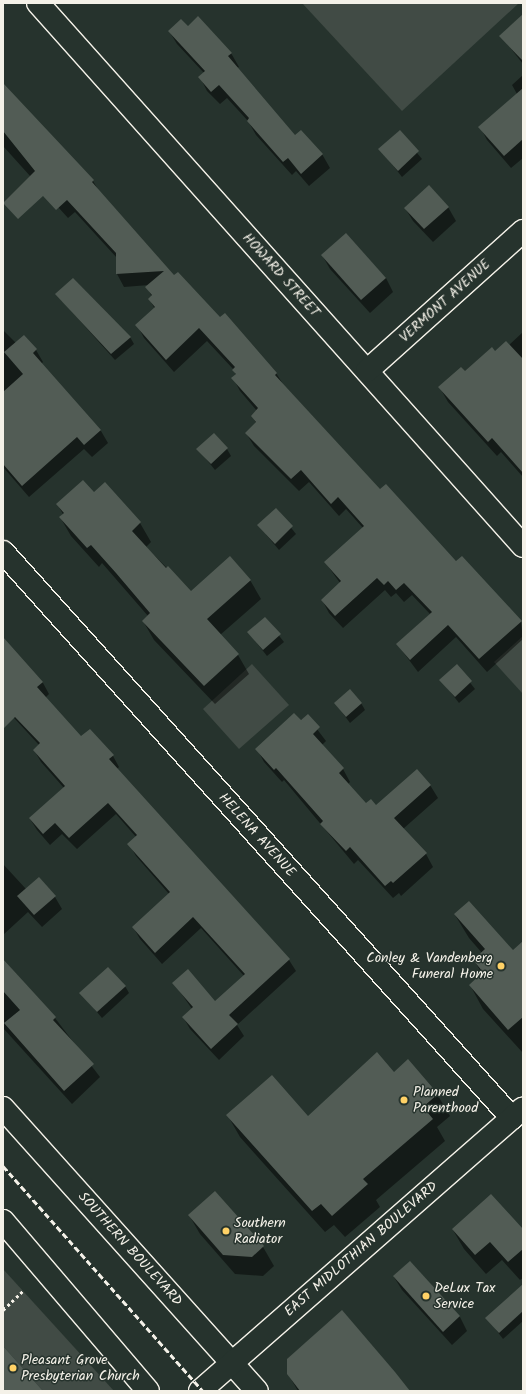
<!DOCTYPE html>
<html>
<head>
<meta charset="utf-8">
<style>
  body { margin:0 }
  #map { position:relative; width:526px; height:1394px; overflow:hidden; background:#26332d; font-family:Kalam,sans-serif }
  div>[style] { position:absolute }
  .green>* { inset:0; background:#414b45 }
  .shadow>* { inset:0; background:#0007 }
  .building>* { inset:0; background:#525c55 }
  .path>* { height:2.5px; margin-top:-1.25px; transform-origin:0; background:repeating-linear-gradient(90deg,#f4f1e8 0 3px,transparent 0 6px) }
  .roads { filter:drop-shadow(1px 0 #f4f1e8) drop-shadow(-1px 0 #f4f1e8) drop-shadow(0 1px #f4f1e8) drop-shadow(0 -1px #f4f1e8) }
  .minor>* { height:22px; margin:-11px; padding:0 11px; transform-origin:11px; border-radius:11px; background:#26332d }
  .tertiary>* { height:22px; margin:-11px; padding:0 11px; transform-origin:11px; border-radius:11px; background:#26332d }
  .secondary>* { height:22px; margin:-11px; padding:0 11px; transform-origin:11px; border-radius:11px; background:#26332d }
  .rail>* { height:3px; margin-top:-1.5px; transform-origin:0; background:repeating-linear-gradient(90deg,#f4f1e8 0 6px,transparent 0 9px) }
  .dots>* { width:11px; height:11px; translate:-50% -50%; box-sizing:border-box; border:2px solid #26332d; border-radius:50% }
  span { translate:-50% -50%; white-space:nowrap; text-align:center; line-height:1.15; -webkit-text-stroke:3px #26332d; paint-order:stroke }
  .street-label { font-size:14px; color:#f4f1e8 }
  .poi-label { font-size:14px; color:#f4f1e8 }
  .right { translate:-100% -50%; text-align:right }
  .left { translate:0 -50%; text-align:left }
  .frame { position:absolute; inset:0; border:4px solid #f4f1e8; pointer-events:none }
</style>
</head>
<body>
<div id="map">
  <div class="green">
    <div style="clip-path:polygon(302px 3px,519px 3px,402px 111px)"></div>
    <div style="clip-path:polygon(523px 636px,523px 694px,494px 662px)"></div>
    <div style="clip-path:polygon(252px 664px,289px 705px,239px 749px,203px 709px)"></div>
    <div style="clip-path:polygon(3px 1269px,114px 1391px,43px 1391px,3px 1346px)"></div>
  </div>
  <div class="shadow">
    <div style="clip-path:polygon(523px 16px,523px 64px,501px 36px)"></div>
    <div style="clip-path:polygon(188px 27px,231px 53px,239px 67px,237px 68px,295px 136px,322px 154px,330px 168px,309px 186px,296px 171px,292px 175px,256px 135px,248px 121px,227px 98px,220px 104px,207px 91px,200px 77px,204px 73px,177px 44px,169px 31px)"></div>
    <div style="clip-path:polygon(523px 75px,523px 158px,511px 168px,487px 140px,480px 127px,517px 94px,512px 85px)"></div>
    <div style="clip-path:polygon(3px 84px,93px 181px,99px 191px,174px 276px,276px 373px,283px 384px,380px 490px,521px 622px,523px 639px,487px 672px,456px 637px,418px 672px,397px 644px,430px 614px,412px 595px,404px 602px,396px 593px,391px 597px,385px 590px,343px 628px,329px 613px,322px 600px,340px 583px,325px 562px,363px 528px,346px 509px,339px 516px,309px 482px,299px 491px,254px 446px,246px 433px,256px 423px,252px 416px,257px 411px,240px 391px,233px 378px,236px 375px,234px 370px,207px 341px,174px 372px,144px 338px,137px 325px,155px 309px,149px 299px,152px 297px,147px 287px,149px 285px,124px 287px,117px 274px,117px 258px,75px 212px,68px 218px,3px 146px)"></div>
    <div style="clip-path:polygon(399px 131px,422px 159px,402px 177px,380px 149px)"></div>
    <div style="clip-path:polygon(448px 207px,456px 221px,433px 242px,413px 221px,405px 208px)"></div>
    <div style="clip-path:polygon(322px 255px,386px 278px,393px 292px,370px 313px,330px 269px)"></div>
    <div style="clip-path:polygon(56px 294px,130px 337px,134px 344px,115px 360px)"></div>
    <div style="clip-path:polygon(3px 330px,16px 343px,24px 336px,36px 350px,43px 362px,41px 364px,101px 431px,108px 443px,92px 457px,84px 449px,29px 497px,3px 467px)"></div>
    <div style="clip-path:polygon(523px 332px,523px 477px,501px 452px,497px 456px,448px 402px,440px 388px,509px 345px)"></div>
    <div style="clip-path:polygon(198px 449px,227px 449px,231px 456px,215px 470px)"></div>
    <div style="clip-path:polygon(105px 483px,140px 523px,151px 542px,146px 547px,191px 592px,250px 580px,261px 599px,220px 635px,238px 655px,249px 674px,215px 704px,154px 640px,143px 621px,148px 616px,102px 563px,99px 567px,71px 536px,60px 517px,63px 514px,57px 504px,94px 493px)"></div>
    <div style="clip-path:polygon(276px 509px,296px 534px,279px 550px,258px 525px)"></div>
    <div style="clip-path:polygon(265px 618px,284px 642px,267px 656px,248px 632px)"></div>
    <div style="clip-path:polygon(3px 639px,43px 683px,49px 694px,45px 698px,81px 738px,113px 756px,119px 767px,117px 769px,289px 960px,296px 971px,237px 1025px,244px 1036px,219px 1060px,190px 1029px,183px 1017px,192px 1009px,174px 983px,215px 1002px,244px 976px,201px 928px,162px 964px,140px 939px,133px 927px,169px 894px,136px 856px,129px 844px,136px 837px,116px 814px,77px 849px,62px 834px,50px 845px,37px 830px,30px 819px,64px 788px,41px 762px,34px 750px,39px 745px,3px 706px)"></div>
    <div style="clip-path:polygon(457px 666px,475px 689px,459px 703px,441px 680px)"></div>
    <div style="clip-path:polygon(335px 703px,361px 703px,365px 710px,350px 723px)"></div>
    <div style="clip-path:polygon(307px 716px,326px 741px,322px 745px,343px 769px,350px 782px,348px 784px,366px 804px,376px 806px,430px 785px,438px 798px,403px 829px,426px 854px,433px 867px,401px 896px,399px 893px,393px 898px,358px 860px,354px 864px,284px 780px,282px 782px,264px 762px,257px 749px)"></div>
    <div style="clip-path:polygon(3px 864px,26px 889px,55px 897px,62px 909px,42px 927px,28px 912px,3px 935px)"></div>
    <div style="clip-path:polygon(455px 915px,513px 951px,523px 942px,523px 1053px,483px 1009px,470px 985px,482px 974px,474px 960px,482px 953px,469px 938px)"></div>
    <div style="clip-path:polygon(3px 959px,55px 1018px,100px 1077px,72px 1104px,3px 1028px)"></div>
    <div style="clip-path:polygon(125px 986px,129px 993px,102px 1018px,81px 993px)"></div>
    <div style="clip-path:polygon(394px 1073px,437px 1094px,450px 1116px,437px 1127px,445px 1141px,376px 1200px,380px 1207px,345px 1237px,334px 1225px,325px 1232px,240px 1137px,228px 1116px,308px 1118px)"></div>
    <div style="clip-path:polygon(215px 1192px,263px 1247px,274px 1266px,263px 1276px,235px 1274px,200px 1234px,189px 1215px)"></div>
    <div style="clip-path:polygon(453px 1230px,523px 1231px,523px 1278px,520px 1280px,502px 1260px,486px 1274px,464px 1249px)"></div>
    <div style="clip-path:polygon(410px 1262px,460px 1317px,467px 1331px,452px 1345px,402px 1290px,394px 1277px)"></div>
    <div style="clip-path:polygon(523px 1300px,523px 1321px,503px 1339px,487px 1318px)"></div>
    <div style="clip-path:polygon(288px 1374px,410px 1391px,298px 1391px)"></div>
  </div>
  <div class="building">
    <div style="clip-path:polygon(523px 14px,523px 61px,499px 36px)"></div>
    <div style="clip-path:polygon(198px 16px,232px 53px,228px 56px,295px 135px,301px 130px,323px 154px,301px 174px,288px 158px,283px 162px,247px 121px,249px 118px,219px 85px,211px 92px,198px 77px,205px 71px,168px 31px,181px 19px,188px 26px)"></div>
    <div style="clip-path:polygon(3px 83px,94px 180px,92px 182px,174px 275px,178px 272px,220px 317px,225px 313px,277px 373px,275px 375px,380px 489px,386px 484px,456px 561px,462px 556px,522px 621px,479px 659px,448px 625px,410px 660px,396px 644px,432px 612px,404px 583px,396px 590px,388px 581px,384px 585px,377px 578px,335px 616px,321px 600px,341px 581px,324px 562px,364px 526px,338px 497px,331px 504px,301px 470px,291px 479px,245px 433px,256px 422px,251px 416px,258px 408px,231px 378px,236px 374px,232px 370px,235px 367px,199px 328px,166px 360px,135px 325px,155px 307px,148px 299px,152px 295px,145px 287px,164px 271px,116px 274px,116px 253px,67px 200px,56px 210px,43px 196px,18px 219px,3px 203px,35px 171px,3px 131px)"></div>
    <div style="clip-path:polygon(523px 88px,523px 139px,504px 156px,478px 127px)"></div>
    <div style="clip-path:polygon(400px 130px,419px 151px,398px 171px,378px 149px)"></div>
    <div style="clip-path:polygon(429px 185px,449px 207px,424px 229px,404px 208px)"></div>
    <div style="clip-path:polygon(346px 233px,386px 278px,361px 300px,321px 255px)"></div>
    <div style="clip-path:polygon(73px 278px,131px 337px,111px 354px,55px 294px)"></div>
    <div style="clip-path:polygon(24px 335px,37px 349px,33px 353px,101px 430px,84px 445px,77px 437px,22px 486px,3px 464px,3px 392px,23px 374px,4px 352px)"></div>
    <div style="clip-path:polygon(506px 341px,523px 359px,523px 473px,492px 438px,488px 442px,438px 387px,461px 367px,465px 371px,492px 347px,495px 351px)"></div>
    <div style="clip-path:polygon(214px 433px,228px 448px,211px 464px,196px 449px)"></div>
    <div style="clip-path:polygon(83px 480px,94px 492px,105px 482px,141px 522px,132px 531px,166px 568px,168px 566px,191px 591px,230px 556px,251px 580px,207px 619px,239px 654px,204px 686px,142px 621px,150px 613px,116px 573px,91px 545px,87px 548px,59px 517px,64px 513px,56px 504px)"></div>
    <div style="clip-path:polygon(276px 508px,293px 526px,275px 544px,257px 525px)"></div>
    <div style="clip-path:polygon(265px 617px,281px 634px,263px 650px,247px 632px)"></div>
    <div style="clip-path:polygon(3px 637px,43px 682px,37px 687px,81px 736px,90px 729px,114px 755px,109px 759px,290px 959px,229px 1015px,238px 1024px,211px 1049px,182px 1017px,193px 1007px,172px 983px,188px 969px,215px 1001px,245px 974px,193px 917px,155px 953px,132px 927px,170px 892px,127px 844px,137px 835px,108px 803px,69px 838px,55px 823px,43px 834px,29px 818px,65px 786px,33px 750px,40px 743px,15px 717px,3px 729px)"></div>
    <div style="clip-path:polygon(457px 664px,472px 681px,455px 697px,439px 680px)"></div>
    <div style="clip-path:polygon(350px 689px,362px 703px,346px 717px,334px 703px)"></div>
    <div style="clip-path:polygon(294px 713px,301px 720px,308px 714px,320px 727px,313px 734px,344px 768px,339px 773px,366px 803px,371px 799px,376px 805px,417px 769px,431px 785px,394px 818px,427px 853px,393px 883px,391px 881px,385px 886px,350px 847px,346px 851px,320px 824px,323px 821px,276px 768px,274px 770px,255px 749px)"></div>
    <div style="clip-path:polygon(39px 877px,56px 896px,34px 915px,17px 896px)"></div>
    <div style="clip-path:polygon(469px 901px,513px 950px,523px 941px,523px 1017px,508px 1030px,469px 985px,483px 972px,473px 960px,485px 949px,454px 914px)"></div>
    <div style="clip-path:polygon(3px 959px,56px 1017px,53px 1020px,94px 1064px,64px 1091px,4px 1023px,20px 1010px,3px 991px)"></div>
    <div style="clip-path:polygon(108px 967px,126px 986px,97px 1012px,79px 993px)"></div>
    <div style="clip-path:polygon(377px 1052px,394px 1072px,408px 1059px,438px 1094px,423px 1107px,433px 1119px,363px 1179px,368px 1184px,332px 1216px,321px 1204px,312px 1211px,226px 1115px,272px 1075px,308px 1116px)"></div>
    <div style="clip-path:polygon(215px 1191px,264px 1246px,252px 1257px,223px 1255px,188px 1215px)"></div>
    <div style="clip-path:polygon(491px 1194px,523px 1229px,523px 1249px,508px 1262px,490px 1242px,475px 1255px,452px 1229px)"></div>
    <div style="clip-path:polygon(410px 1261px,460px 1316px,443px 1332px,393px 1276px)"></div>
    <div style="clip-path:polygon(523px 1284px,523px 1311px,499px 1333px,485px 1318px)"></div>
    <div style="clip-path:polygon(342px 1310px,395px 1372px,410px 1391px,300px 1391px,287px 1374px,287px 1359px)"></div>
    <div style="clip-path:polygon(3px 1346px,43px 1391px,3px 1391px)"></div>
  </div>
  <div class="path">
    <div style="left:3px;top:1310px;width:28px;rotate:-44deg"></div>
  </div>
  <div class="roads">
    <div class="minor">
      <div style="left:38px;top:3px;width:728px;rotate:48.23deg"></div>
      <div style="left:367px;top:371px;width:210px;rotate:-41.9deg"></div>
      <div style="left:3px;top:552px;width:761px;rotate:48.04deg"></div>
    </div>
    <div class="tertiary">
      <div style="left:3px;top:1108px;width:380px;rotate:48.1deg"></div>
      <div style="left:3px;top:1221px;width:223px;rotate:49.5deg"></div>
    </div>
    <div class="secondary">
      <div style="left:200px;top:1391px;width:429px;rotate:-41.2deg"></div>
    </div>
  </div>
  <div class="rail">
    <div style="left:3px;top:1166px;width:301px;rotate:48.4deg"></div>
  </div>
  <div class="dots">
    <div style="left:501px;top:966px;background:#ffd166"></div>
    <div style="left:404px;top:1100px;background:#ffd166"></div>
    <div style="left:226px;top:1231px;background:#ffd166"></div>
    <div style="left:426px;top:1296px;background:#ffd166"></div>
    <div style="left:13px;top:1368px;background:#ffd166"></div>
  </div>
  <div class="street-label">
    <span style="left:281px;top:275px;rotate:48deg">HOWARD STREET</span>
    <span style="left:445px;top:301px;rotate:-42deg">VERMONT AVENUE</span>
    <span style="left:257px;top:835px;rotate:48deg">HELENA AVENUE</span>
    <span style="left:130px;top:1249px;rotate:48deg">SOUTHERN BOULEVARD</span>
    <span style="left:361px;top:1249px;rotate:-41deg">EAST MIDLOTHIAN BOULEVARD</span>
  </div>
  <div class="poi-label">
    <span class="right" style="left:493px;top:966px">Conley &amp; Vandenberg<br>Funeral Home</span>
    <span class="left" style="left:413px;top:1100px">Planned<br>Parenthood</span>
    <span class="left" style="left:234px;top:1231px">Southern<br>Radiator</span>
    <span class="left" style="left:434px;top:1296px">DeLux Tax<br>Service</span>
    <span class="left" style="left:21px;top:1368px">Pleasant Grove<br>Presbyterian Church</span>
  </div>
  <div class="frame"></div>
</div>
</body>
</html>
